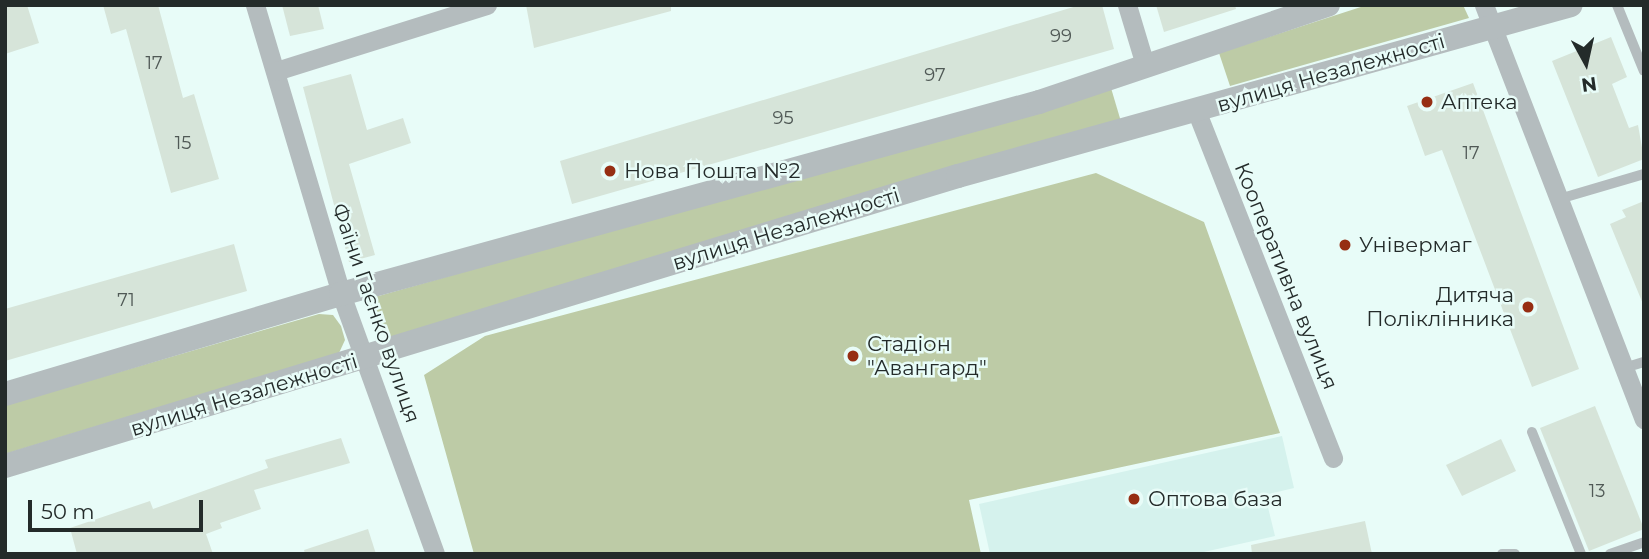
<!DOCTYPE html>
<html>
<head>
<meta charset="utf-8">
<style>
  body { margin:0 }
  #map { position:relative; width:1649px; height:559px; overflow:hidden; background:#e8fcf8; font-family:Montserrat,sans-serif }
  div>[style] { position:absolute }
  .built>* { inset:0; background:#d5f2ed }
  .green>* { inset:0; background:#bdcba6 }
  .building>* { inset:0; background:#d6e4d9 }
  .service>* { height:10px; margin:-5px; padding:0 5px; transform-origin:5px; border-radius:5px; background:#b4bcbe }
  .minor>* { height:19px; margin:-9.5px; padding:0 9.5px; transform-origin:9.5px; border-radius:9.5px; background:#b4bcbe }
  .tertiary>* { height:24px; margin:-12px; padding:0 12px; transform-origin:12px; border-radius:12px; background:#b4bcbe }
  .dots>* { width:19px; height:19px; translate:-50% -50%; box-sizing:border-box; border:4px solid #e8fcf8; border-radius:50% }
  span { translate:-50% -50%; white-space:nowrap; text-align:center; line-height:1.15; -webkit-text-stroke:5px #e8fcf8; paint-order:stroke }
  .number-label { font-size:18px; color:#505956 }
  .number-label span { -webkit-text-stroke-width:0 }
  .street-label { font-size:21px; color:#242b2a }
  .poi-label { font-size:21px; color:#242b2a }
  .left { translate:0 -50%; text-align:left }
  .right { translate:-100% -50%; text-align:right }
  .frame { position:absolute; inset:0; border:7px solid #242b2a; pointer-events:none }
  .north { position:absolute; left:1551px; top:28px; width:70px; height:70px; -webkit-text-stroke:5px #e8fcf8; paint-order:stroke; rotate:172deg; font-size:19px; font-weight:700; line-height:28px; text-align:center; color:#242b2a }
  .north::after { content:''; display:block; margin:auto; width:24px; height:32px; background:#242b2a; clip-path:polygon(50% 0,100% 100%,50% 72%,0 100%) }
  .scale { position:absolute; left:28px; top:500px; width:175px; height:32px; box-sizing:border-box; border:4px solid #242b2a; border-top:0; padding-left:9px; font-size:21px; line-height:24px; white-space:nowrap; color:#242b2a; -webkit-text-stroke:5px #e8fcf8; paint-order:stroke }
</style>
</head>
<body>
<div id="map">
  <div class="built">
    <div style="clip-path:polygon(1282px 436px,1294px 488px,1265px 495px,1275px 536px,1195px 554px,990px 554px,979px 504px)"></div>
  </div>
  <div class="green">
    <div style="clip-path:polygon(1367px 5px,1463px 5px,1469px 18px,1230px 86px,1219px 53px)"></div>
    <div style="clip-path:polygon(1111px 88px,1122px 125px,387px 342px,368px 299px)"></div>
    <div style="clip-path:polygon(1096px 173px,1204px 222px,1280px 433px,969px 500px,981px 554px,474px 554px,424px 375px,485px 336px)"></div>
    <div style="clip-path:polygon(319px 314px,333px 315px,341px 326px,345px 340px,339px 353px,5px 454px,5px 405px)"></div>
  </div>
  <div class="building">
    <div style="clip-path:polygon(5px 5px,27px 5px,39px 43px,5px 54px)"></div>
    <div style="clip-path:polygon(103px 5px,158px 5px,183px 98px,194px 94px,219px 179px,171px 193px,126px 29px,111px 34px)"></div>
    <div style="clip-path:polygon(282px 5px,318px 5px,324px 29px,290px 36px)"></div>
    <div style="clip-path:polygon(526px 5px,671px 5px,671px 11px,534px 48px)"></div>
    <div style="clip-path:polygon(1080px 5px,1102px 5px,1114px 49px,572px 204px,560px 161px)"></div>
    <div style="clip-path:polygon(1156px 5px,1235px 5px,1236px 9px,1164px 32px)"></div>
    <div style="clip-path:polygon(1611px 37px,1627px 77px,1612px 84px,1629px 128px,1638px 125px,1644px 159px,1598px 177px,1552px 61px)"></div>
    <div style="clip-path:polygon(351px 74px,367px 130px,403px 118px,411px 143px,349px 164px,375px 255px,349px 262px,303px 87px)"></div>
    <div style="clip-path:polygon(1473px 83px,1579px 369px,1532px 387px,1442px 150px,1425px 156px,1407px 106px)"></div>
    <div style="clip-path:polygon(1644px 201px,1644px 304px,1643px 304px,1610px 224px,1626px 217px,1622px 210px)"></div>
    <div style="clip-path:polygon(234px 244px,247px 291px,5px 361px,5px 309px)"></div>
    <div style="clip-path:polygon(1595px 406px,1644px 529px,1589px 551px,1540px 428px)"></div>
    <div style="clip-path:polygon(341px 438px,350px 463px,254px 490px,261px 509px,220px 523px,222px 528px,206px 534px,213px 554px,77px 554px,70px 528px,150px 501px,153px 509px,268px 468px,265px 460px)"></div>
    <div style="clip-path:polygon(1501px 439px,1516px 471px,1462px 496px,1446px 465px)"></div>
    <div style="clip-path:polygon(1365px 521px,1372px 554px,1252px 554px,1251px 545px)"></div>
    <div style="clip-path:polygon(368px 529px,376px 554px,305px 554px,304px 550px)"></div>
  </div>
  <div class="service">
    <div style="left:1617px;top:5px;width:71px;rotate:67.8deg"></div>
    <div style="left:1559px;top:199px;width:89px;rotate:-16.4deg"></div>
    <div style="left:1624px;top:368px;width:21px;rotate:-17deg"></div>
    <div style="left:1532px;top:432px;width:131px;rotate:68.1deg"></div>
    <div style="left:1502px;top:554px;width:13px"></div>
    <div style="left:1610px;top:554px;width:36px;rotate:-19deg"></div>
  </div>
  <div class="minor">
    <div style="left:255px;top:5px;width:302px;rotate:73.4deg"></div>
    <div style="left:341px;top:294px;width:276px;rotate:70.1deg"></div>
    <div style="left:1127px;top:5px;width:63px;rotate:73.3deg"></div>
    <div style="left:1484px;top:5px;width:444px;rotate:68.9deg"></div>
    <div style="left:276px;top:71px;width:221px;rotate:-17.4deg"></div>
    <div style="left:1196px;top:110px;width:374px;rotate:68.5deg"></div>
  </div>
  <div class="tertiary">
    <div style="left:5px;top:394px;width:351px;rotate:-16.6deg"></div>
    <div style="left:341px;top:294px;width:724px;rotate:-15.38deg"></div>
    <div style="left:1039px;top:102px;width:305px;rotate:-18.6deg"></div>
    <div style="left:5px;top:466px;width:996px;rotate:-16.93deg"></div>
    <div style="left:958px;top:176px;width:636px;rotate:-15.59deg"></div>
  </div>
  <div class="dots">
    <div style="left:1427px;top:102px;background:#962e13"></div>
    <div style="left:610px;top:171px;background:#962e13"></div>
    <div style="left:1345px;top:245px;background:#962e13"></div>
    <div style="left:1528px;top:307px;background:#962e13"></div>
    <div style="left:853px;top:356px;background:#962e13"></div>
    <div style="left:1134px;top:499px;background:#962e13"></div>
  </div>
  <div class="number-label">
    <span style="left:1061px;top:36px">99</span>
    <span style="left:154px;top:63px">17</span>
    <span style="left:935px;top:75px">97</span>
    <span style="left:783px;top:118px">95</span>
    <span style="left:183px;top:143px">15</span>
    <span style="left:1471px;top:153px">17</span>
    <span style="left:126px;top:300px">71</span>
    <span style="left:1597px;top:491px">13</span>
  </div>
  <div class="street-label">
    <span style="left:1331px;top:73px;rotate:-16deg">вулиця Незалежності</span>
    <span style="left:786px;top:229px;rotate:-17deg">вулиця Незалежності</span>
    <span style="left:1286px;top:276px;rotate:68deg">Кооперативна вулиця</span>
    <span style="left:376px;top:313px;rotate:71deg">Фаїни Гаєнко вулиця</span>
    <span style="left:244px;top:395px;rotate:-17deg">вулиця Незалежності</span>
  </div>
  <div class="poi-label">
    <span class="left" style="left:1441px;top:102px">Аптека</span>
    <span class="left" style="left:624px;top:171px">Нова Пошта №2</span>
    <span class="left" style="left:1359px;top:245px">Універмаг</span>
    <span class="right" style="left:1514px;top:307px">Дитяча<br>Поліклінника</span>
    <span class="left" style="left:867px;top:356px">Стадіон<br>"Авангард"</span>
    <span class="left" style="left:1148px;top:499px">Оптова база</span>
  </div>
  <div class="frame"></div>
  <div class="north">N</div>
  <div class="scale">50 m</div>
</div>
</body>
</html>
